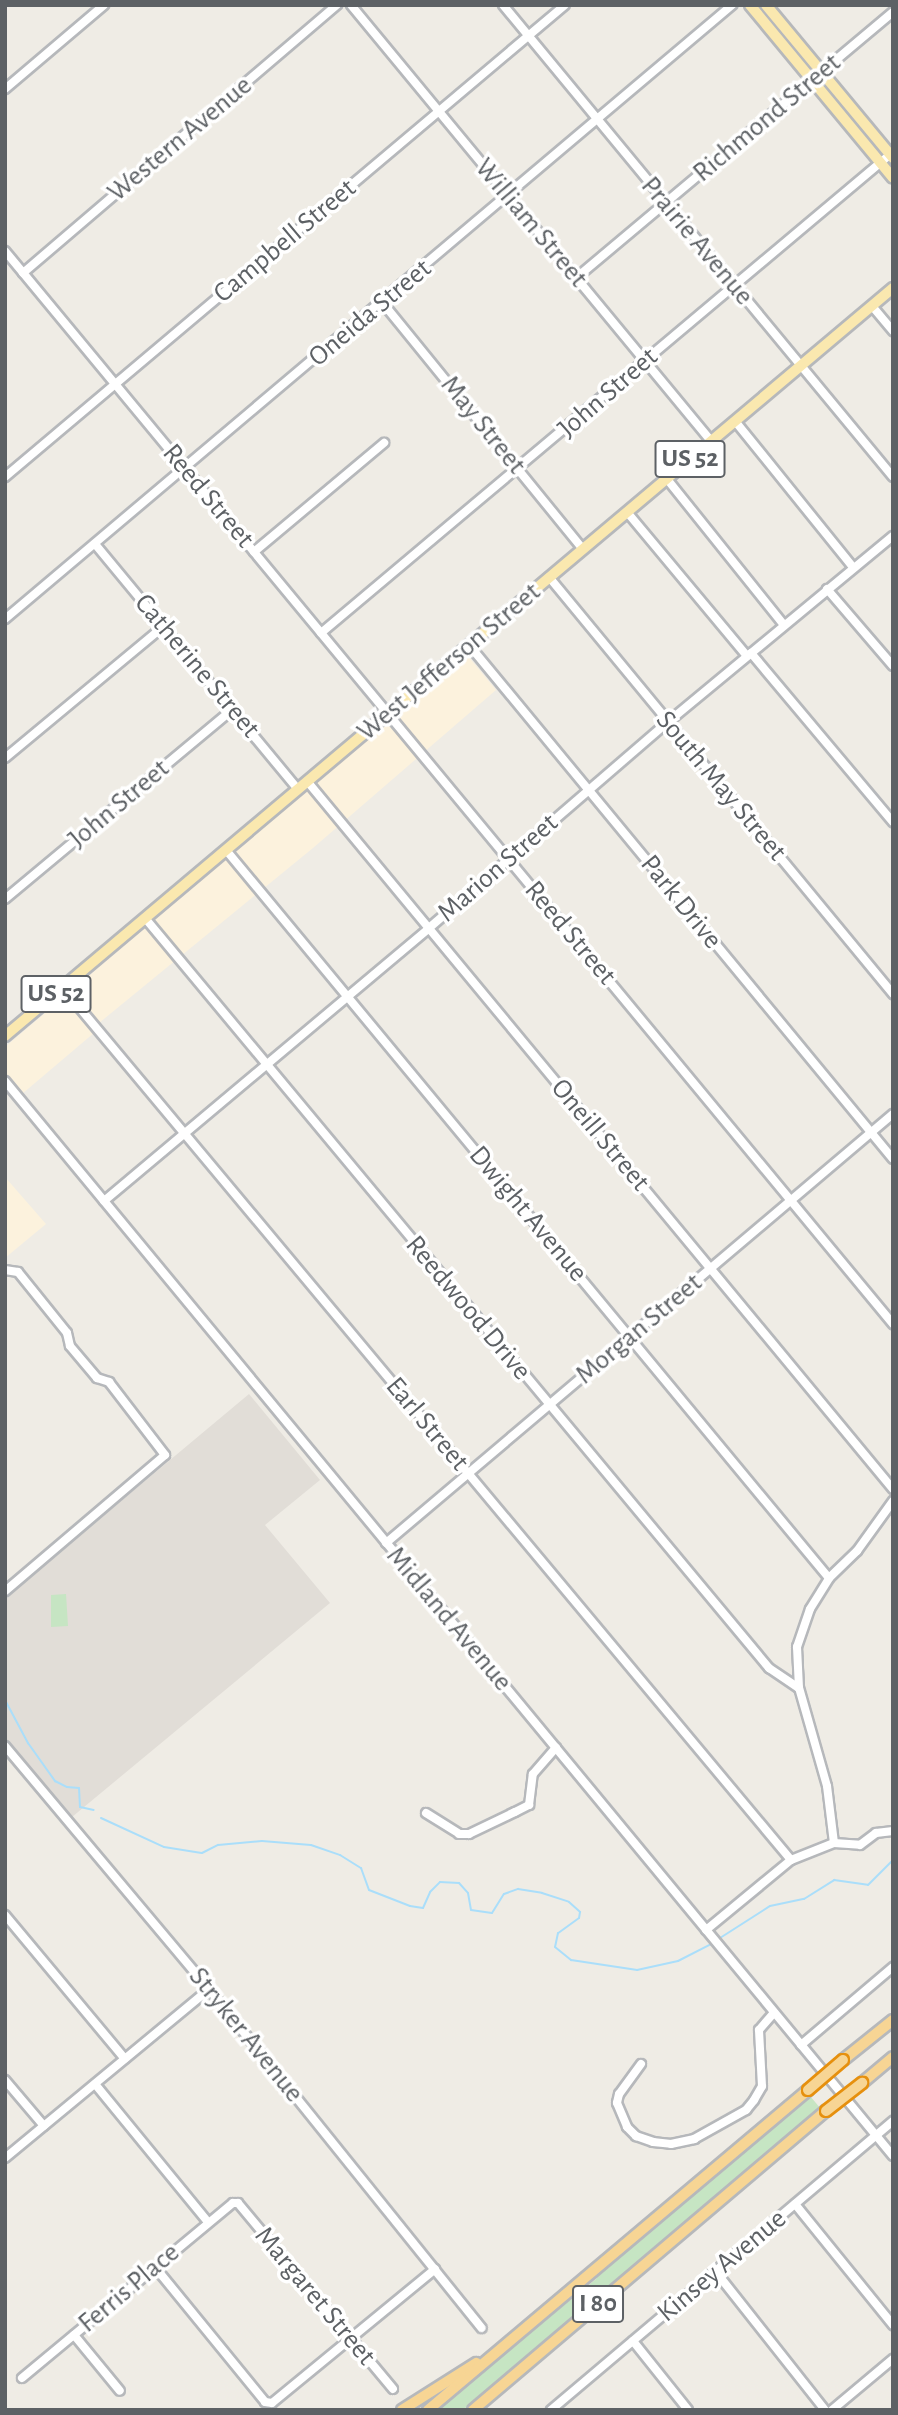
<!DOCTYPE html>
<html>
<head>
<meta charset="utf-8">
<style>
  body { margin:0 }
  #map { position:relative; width:898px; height:2415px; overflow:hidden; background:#efece5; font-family:"Alegreya Sans",sans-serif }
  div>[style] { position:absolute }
  .commercial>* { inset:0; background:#fcf2dd }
  .education>* { inset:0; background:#e1ddd7 }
  .green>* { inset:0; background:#c6e5c3 }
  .stream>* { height:2px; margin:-1px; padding:0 1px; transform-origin:1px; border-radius:1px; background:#aadefa }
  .roads { filter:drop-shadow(2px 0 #b6b8bb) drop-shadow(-2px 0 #b6b8bb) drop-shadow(0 2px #b6b8bb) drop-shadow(0 -2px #b6b8bb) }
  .minor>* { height:8px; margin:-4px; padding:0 4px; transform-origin:4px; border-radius:4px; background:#fff }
  .major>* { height:10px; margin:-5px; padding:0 5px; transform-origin:5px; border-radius:5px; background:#fae8af }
  .highway>* { height:10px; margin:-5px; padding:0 5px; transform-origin:5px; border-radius:5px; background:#f7d594 }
  .bridges { filter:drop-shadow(2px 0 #e6900e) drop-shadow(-2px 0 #e6900e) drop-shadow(0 2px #e6900e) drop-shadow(0 -2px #e6900e) }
  .highway-bridge>* { height:10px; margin:-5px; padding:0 5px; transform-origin:5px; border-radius:5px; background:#f7d594 }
  span { translate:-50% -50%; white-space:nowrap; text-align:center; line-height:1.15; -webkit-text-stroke:7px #fff; paint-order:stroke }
  .shield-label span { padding:2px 5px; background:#fff; border:2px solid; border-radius:5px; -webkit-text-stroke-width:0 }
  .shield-label { font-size:26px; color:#5d6165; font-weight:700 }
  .street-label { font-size:28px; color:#5d6165 }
  .frame { position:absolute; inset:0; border:7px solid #5d6165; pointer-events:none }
</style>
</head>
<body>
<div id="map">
  <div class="commercial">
    <div style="clip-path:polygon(467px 655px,496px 690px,313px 848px,99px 1023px,101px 1027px,22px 1094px,5px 1074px,5px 1047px)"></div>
    <div style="clip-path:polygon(5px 1177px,46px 1224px,5px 1258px)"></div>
  </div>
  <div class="education">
    <div style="clip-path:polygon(249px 1394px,320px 1480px,265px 1525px,330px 1603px,72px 1817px,5px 1737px,5px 1598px)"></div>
  </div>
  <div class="green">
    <div style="clip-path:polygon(66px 1594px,68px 1626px,51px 1627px,51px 1595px)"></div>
    <div style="clip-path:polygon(810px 2096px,821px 2109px,515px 2366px,463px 2410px,436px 2410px,596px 2279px,600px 2272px)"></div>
  </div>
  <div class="stream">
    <div style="left:5px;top:1700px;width:49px;rotate:61.9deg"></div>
    <div style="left:28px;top:1743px;width:47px;rotate:54.6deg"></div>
    <div style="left:55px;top:1781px;width:13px;rotate:27deg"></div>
    <div style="left:67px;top:1787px;width:12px;rotate:5deg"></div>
    <div style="left:79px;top:1788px;width:19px;rotate:87deg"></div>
    <div style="left:80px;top:1807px;width:14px;rotate:12deg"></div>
    <div style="left:101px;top:1818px;width:69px;rotate:24.7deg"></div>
    <div style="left:164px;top:1847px;width:38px;rotate:9deg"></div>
    <div style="left:202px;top:1853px;width:18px;rotate:-27deg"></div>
    <div style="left:218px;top:1845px;width:44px;rotate:-5.2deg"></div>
    <div style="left:262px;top:1841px;width:49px;rotate:4.7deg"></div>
    <div style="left:311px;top:1845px;width:31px;rotate:19deg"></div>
    <div style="left:340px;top:1855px;width:25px;rotate:32deg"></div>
    <div style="left:361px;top:1868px;width:23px;rotate:70deg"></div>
    <div style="left:369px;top:1890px;width:44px;rotate:21.3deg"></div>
    <div style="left:410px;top:1906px;width:13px;rotate:9deg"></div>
    <div style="left:423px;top:1908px;width:17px;rotate:-66deg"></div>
    <div style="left:430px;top:1892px;width:14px;rotate:-45deg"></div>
    <div style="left:440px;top:1882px;width:19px;rotate:3deg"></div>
    <div style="left:459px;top:1883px;width:13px;rotate:48deg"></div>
    <div style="left:468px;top:1893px;width:17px;rotate:80deg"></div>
    <div style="left:471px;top:1910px;width:21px;rotate:8deg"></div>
    <div style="left:492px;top:1913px;width:22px;rotate:-58deg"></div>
    <div style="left:504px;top:1894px;width:15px;rotate:-20deg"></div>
    <div style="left:518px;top:1889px;width:24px;rotate:9deg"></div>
    <div style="left:542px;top:1893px;width:28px;rotate:18deg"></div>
    <div style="left:569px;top:1902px;width:15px;rotate:42deg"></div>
    <div style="left:580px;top:1912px;width:6px;rotate:99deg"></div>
    <div style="left:579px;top:1918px;width:26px;rotate:144deg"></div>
    <div style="left:558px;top:1933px;width:14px;rotate:102deg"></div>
    <div style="left:555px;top:1947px;width:21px;rotate:39deg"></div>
    <div style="left:571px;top:1960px;width:67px;rotate:8.6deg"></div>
    <div style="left:637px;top:1970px;width:42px;rotate:-12.4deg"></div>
    <div style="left:678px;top:1961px;width:37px;rotate:-27deg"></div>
    <div style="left:720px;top:1938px;width:59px;rotate:-32.6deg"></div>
    <div style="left:770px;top:1906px;width:35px;rotate:-12deg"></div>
    <div style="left:804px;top:1899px;width:36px;rotate:-32deg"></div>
    <div style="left:834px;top:1880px;width:34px;rotate:8deg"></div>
    <div style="left:868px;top:1885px;width:35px;rotate:-45deg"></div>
  </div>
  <div class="roads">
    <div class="minor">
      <div style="left:351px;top:5px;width:565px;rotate:50.45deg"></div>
      <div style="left:503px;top:5px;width:612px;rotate:50.43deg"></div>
      <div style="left:5px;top:89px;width:130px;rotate:-40.3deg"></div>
      <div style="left:5px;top:251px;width:1393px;rotate:50.39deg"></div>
      <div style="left:23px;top:273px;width:413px;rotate:-40.5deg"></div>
      <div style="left:576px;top:278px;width:414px;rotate:-40deg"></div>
      <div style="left:382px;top:302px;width:318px;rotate:50.9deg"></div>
      <div style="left:872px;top:306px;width:33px;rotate:50deg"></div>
      <div style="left:735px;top:421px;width:188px;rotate:51.1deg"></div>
      <div style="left:5px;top:477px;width:732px;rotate:-40.13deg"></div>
      <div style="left:667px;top:479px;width:187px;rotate:51.3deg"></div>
      <div style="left:627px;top:512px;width:187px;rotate:50.2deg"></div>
      <div style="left:95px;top:544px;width:318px;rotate:50.4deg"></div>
      <div style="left:254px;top:552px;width:170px;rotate:-40deg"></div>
      <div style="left:549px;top:577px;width:541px;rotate:50.48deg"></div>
      <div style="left:827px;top:589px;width:101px;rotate:49.4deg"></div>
      <div style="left:5px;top:619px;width:952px;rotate:-40.18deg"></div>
      <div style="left:321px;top:633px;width:747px;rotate:-40.06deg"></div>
      <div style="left:469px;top:645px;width:666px;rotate:50.48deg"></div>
      <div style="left:751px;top:653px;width:221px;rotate:50deg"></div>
      <div style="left:5px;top:758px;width:207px;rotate:-39.7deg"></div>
      <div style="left:307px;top:781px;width:919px;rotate:50.39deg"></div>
      <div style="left:226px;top:850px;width:945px;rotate:50.37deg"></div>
      <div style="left:5px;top:899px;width:297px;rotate:-39.8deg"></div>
      <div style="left:145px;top:918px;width:976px;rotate:50.24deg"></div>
      <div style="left:769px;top:1668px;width:36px;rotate:34deg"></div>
      <div style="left:63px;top:988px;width:1136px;rotate:50.14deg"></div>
      <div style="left:5px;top:1081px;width:1394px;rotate:50.44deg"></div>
      <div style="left:104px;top:1201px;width:424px;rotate:-40deg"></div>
      <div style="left:429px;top:928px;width:316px;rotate:-40.8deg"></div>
      <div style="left:668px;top:722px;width:292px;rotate:-39.6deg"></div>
      <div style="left:5px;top:1270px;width:13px;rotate:9deg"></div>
      <div style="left:18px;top:1272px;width:78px;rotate:51.2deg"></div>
      <div style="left:67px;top:1333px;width:13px;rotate:77deg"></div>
      <div style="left:70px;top:1346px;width:42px;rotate:49.8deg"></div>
      <div style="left:97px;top:1378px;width:13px;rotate:18deg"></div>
      <div style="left:109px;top:1382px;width:92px;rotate:52.5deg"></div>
      <div style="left:165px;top:1455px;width:210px;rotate:139.6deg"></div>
      <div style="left:386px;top:1543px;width:664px;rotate:-40.24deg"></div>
      <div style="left:5px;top:1746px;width:317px;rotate:50deg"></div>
      <div style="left:209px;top:1989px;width:435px;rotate:51.2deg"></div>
      <div style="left:426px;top:1813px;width:39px;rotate:32deg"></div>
      <div style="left:459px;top:1834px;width:10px"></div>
      <div style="left:469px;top:1834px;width:51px;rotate:-25.6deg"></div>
      <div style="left:515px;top:1812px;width:16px;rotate:-27deg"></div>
      <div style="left:529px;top:1805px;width:31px;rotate:-83deg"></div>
      <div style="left:533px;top:1774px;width:35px;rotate:-49deg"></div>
      <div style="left:834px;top:1843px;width:26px;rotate:4deg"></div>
      <div style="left:860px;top:1845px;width:20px;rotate:-37deg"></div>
      <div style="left:876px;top:1833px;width:17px;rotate:-7deg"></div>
      <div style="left:5px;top:1915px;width:187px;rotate:50.2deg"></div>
      <div style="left:706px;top:1930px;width:110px;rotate:-39.5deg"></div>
      <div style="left:791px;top:1860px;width:46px;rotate:-21.6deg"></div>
      <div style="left:834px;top:1843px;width:57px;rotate:-97deg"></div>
      <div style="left:827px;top:1786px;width:102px;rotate:-105.9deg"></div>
      <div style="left:799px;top:1688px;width:41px;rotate:-92.8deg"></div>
      <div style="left:797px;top:1647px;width:40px;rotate:-71.1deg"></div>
      <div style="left:810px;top:1609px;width:36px;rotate:-58deg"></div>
      <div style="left:829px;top:1578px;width:39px;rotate:-44deg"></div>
      <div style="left:857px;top:1551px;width:62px;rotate:-54.2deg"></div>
      <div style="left:801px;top:2045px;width:121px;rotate:-40.3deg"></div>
      <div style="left:641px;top:2064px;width:37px;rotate:126deg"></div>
      <div style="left:619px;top:2094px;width:9px;rotate:103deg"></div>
      <div style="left:617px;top:2103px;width:26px;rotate:67deg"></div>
      <div style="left:627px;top:2127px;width:13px;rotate:45deg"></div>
      <div style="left:636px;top:2136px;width:18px;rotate:19deg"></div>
      <div style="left:653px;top:2142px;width:18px;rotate:6deg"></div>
      <div style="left:671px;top:2144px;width:24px;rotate:-12deg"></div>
      <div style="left:694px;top:2139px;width:60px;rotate:-29.1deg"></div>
      <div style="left:746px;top:2110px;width:13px;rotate:-51deg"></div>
      <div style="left:754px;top:2100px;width:16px;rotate:-60deg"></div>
      <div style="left:762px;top:2086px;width:56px;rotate:-93.1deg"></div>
      <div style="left:759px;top:2030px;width:23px;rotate:-49deg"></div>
      <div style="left:5px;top:2080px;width:60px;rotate:49.7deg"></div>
      <div style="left:95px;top:2084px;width:178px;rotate:50.7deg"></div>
      <div style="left:5px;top:2158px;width:265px;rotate:-39.6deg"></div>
      <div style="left:795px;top:2204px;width:156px;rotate:51deg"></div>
      <div style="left:155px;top:2267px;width:174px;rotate:50.8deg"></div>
      <div style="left:265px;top:2402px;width:7px;rotate:8deg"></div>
      <div style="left:272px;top:2403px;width:211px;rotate:-39.4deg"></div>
      <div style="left:716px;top:2272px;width:176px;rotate:51.7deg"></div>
      <div style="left:74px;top:2335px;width:72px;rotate:50.6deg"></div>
      <div style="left:633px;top:2341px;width:88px;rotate:51.4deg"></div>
      <div style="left:22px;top:2378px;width:274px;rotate:-39.7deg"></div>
      <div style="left:233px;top:2203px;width:5px"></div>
      <div style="left:238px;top:2203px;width:242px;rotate:50.2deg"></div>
      <div style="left:551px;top:2410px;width:448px;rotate:-40.2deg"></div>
      <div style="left:832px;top:2410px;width:80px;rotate:-39.9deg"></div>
    </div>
    <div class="major">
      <div style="left:750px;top:5px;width:224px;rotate:50.4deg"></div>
      <div style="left:766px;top:5px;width:199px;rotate:50.3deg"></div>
      <div style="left:5px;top:1036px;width:1161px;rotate:-40.11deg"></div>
    </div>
    <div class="highway">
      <div style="left:843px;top:2060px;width:64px;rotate:-38.7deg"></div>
      <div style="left:862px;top:2083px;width:40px;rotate:-40deg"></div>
      <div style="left:402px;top:2410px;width:88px;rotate:-32.4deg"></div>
      <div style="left:428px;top:2410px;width:497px;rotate:-40.1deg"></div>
      <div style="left:473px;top:2410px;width:463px;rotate:-40.3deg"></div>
    </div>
  </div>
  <div class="bridges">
    <div class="highway-bridge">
      <div style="left:808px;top:2090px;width:46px;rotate:-40.6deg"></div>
      <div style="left:826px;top:2111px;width:46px;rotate:-37.9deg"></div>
    </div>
  </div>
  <div class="shield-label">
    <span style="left:690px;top:459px">US 52</span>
    <span style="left:56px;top:994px">US 52</span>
    <span style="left:598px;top:2304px">I 80</span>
  </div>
  <div class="street-label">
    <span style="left:767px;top:118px;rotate:-40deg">Richmond Street</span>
    <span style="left:180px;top:139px;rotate:-40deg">Western Avenue</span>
    <span style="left:531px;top:223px;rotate:50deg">William Street</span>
    <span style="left:285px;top:241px;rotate:-40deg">Campbell Street</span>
    <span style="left:697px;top:241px;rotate:50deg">Prairie Avenue</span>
    <span style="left:370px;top:313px;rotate:-40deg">Oneida Street</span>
    <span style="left:608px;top:393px;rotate:-41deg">John Street</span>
    <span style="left:483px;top:425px;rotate:51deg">May Street</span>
    <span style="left:208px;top:496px;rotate:50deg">Reed Street</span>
    <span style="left:449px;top:662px;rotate:-40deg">West Jefferson Street</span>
    <span style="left:197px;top:666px;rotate:50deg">Catherine Street</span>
    <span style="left:721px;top:786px;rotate:50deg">South May Street</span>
    <span style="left:119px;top:804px;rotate:-40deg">John Street</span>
    <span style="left:498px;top:868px;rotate:-41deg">Marion Street</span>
    <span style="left:681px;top:902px;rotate:51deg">Park Drive</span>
    <span style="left:570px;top:933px;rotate:50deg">Reed Street</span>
    <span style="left:600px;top:1135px;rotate:50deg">Oneill Street</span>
    <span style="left:528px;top:1214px;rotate:50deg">Dwight Avenue</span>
    <span style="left:468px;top:1308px;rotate:50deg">Reedwood Drive</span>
    <span style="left:639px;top:1329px;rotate:-40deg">Morgan Street</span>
    <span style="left:427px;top:1424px;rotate:50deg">Earl Street</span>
    <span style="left:449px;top:1619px;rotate:50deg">Midland Avenue</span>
    <span style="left:246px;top:2035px;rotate:51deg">Stryker Avenue</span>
    <span style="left:722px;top:2266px;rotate:-40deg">Kinsey Avenue</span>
    <span style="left:129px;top:2288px;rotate:-40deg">Ferris Place</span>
    <span style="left:315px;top:2296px;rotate:50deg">Margaret Street</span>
  </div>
  <div class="frame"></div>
</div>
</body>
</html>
